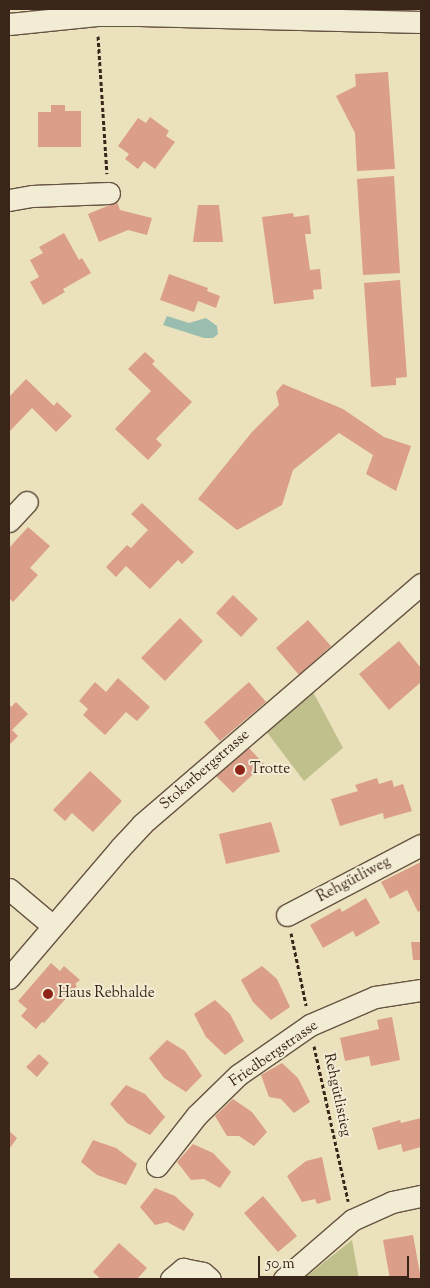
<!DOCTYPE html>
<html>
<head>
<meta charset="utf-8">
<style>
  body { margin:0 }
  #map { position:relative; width:430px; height:1288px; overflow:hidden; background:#ece1bd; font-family:"Sorts Mill Goudy",serif }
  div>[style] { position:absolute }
  .green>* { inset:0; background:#c0c08c }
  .water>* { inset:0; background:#99beaf }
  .building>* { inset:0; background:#da9e89 }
  .path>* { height:3px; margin-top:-1.5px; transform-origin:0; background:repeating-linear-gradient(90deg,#392519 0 4px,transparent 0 6.5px) }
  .roads { filter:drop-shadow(1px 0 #665442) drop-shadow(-1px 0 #665442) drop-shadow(0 1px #665442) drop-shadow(0 -1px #665442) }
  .minor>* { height:21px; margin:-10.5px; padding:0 10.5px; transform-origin:10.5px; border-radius:10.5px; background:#f3ecd4 }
  .dots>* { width:14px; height:14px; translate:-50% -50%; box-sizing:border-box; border:2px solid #f3ecd4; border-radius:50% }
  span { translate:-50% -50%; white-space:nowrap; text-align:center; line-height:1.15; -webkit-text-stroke:4px #f3ecd4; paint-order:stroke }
  .street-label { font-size:15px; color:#392519 }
  .poi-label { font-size:15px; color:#392519 }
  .left { translate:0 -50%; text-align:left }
  .frame { position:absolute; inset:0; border:10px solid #392519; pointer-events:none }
  .scale { position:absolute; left:258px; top:1256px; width:151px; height:22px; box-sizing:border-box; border:2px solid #392519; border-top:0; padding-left:6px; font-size:15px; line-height:18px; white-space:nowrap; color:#392519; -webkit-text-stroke:4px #f3ecd4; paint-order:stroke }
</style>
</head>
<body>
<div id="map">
  <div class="green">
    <div style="clip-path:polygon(312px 690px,343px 748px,304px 781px,266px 731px)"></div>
    <div style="clip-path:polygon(352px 1240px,359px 1279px,303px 1279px)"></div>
  </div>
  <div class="water">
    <div style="clip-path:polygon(167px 316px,189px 323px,206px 318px,217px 326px,218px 334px,213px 338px,204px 338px,163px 325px)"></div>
  </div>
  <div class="building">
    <div style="clip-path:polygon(388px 72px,395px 169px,357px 171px,355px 133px,336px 96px,356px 86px,355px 74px)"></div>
    <div style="clip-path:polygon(51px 105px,65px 105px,65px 111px,81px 111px,81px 147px,38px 147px,38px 112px,51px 112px)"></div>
    <div style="clip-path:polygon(150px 117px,169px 131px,166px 136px,175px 142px,155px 169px,144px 161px,138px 169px,125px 159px,129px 154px,118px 146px,138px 118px,146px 123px)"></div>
    <div style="clip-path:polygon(394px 176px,400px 273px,363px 275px,357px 179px)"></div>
    <div style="clip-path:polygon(117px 202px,120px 210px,152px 218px,147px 235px,128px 230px,99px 242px,88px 214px)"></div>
    <div style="clip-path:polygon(198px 205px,219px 205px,223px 242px,193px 242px)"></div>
    <div style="clip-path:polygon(293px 213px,294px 217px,309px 215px,311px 234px,305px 234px,310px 270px,320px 269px,322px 289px,313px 290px,314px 299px,274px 304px,262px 217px)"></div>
    <div style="clip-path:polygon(64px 233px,79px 260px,82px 258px,91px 273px,63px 289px,65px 292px,43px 305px,30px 282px,39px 277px,30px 260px,43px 253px,39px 247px)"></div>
    <div style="clip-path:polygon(169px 274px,208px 288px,207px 291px,220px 296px,216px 308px,198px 301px,194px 312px,160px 300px)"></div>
    <div style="clip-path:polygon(400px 280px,407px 377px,396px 378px,396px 385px,371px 387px,364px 283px)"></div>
    <div style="clip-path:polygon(145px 352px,155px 361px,152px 364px,192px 402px,156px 439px,162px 445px,148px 460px,115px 429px,151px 391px,128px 369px)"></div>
    <div style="clip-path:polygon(26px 379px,54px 406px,57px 402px,72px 416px,56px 432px,32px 408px,9px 432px,9px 397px)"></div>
    <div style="clip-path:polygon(283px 384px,343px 409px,384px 437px,411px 446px,396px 491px,366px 474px,373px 455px,339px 433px,293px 470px,282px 505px,237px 530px,198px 499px,252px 432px,279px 405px,276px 392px)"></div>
    <div style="clip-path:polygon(142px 503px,194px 552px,182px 564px,178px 560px,150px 589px,126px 566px,116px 577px,106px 567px,127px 545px,131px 548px,148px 530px,131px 514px)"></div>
    <div style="clip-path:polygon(28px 527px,50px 546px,30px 568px,38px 575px,13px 602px,9px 598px,9px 548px)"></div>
    <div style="clip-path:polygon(233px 595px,258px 619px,241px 637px,216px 613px)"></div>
    <div style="clip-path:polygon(180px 618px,203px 641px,165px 681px,141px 658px)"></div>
    <div style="clip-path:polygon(308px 620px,331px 646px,299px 675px,276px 648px)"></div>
    <div style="clip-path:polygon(399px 641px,421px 668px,421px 682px,389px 710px,359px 674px)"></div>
    <div style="clip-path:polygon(118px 678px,150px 707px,137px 721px,126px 712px,105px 735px,83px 715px,88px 709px,79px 701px,95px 682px,106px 692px)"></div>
    <div style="clip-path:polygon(249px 682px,266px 702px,220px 741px,204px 722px)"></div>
    <div style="clip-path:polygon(16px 702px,28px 714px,12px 730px,18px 736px,9px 745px,9px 704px,11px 707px)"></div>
    <div style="clip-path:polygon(248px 747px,264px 764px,233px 793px,216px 776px)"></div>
    <div style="clip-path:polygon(90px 771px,122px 801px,93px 832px,72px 813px,65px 821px,53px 810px)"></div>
    <div style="clip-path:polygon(377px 778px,379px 784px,392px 780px,394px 787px,403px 784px,412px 811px,384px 819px,383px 813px,340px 826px,331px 799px,358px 791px,355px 785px)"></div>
    <div style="clip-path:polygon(271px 822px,280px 852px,226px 864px,219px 834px)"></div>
    <div style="clip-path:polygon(421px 862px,421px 910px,418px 912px,407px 890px,390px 899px,381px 882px)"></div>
    <div style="clip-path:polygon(366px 898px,380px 923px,356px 937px,353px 931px,323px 948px,310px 925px,340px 908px,342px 912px)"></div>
    <div style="clip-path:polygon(411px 942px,421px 942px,421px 960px,413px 960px)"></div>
    <div style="clip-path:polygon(51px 963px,60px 971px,64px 966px,80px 980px,75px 984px,77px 986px,44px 1023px,42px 1022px,36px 1029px,21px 1016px,27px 1009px,18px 1001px)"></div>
    <div style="clip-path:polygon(262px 966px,277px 979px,290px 1007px,271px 1020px,253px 1002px,241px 980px)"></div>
    <div style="clip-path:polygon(215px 1000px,230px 1014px,244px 1041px,225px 1055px,206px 1037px,194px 1014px)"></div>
    <div style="clip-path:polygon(392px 1017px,400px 1060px,371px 1066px,369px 1056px,345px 1061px,340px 1038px,379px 1029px,377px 1020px)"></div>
    <div style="clip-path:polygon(167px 1040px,185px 1051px,202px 1076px,186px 1092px,164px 1078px,149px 1058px)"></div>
    <div style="clip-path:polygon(39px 1054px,49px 1063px,37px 1077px,26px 1067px)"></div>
    <div style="clip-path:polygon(282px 1063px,298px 1078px,310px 1102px,294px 1113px,281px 1099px,269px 1097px,261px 1075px)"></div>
    <div style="clip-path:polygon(126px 1085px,145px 1094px,165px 1117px,150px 1135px,127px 1123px,110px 1104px)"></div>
    <div style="clip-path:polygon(233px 1099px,252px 1112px,267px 1132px,254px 1146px,239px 1136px,227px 1136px,215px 1116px)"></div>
    <div style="clip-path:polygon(421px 1118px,421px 1147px,403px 1152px,401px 1144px,378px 1150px,372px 1128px,400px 1120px,401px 1123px)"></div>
    <div style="clip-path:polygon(9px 1131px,17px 1138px,10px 1148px,9px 1147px)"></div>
    <div style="clip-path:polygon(93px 1140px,116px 1148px,137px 1164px,126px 1185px,97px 1175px,81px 1162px)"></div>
    <div style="clip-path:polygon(193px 1144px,213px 1153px,231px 1172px,220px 1188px,204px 1179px,191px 1180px,177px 1162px)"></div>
    <div style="clip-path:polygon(322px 1157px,331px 1200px,317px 1204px,315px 1199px,302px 1202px,287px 1176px,306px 1161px)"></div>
    <div style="clip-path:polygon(155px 1188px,175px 1196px,194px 1214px,184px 1231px,167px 1222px,155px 1225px,140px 1207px)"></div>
    <div style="clip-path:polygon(263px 1196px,297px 1236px,278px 1252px,244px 1213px)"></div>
    <div style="clip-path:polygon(413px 1235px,421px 1279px,390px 1279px,383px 1240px)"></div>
    <div style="clip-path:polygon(119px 1243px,147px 1268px,137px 1279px,101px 1279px,93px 1272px)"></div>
  </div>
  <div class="path">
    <div style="left:98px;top:36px;width:138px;rotate:86.3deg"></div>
    <div style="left:291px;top:933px;width:74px;rotate:78.2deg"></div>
    <div style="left:314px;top:1046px;width:159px;rotate:77.6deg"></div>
  </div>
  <div class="roads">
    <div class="minor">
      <div style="left:9px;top:24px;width:88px;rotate:-5.8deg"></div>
      <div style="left:97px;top:15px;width:42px"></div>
      <div style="left:139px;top:15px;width:282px;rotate:1.4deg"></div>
      <div style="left:9px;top:200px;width:23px;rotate:-10deg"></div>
      <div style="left:32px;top:196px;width:77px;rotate:-2.2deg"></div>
      <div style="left:9px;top:521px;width:26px;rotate:-47deg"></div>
      <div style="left:9px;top:889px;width:57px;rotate:40.1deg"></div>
      <div style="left:287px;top:915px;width:151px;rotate:-27.6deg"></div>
      <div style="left:9px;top:978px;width:171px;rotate:-49.5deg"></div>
      <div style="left:120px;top:848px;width:33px;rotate:-47deg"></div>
      <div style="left:142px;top:824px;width:368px;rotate:-40.7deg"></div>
      <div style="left:157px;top:1166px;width:65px;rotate:-51.9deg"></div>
      <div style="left:197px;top:1115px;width:57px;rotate:-44.3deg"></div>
      <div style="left:238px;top:1075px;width:88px;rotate:-34.8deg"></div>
      <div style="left:310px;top:1025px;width:71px;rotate:-23.3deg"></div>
      <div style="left:375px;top:997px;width:47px;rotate:-8.7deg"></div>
      <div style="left:171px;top:1279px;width:16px;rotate:-40deg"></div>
      <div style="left:183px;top:1269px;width:20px;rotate:11deg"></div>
      <div style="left:203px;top:1273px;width:9px;rotate:41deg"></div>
      <div style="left:284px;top:1279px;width:90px;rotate:-40.9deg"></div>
      <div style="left:352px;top:1220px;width:44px;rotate:-24.2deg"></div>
      <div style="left:392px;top:1202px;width:30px;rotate:-12deg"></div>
    </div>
  </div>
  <div class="dots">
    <div style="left:240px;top:770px;background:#8f2418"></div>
    <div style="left:48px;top:994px;background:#8f2418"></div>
  </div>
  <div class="street-label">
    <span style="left:205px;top:770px;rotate:-41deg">Stokarbergstrasse</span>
    <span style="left:354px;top:880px;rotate:-28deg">Rehgütliweg</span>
    <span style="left:274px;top:1054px;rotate:-35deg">Friedbergstrasse</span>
    <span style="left:337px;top:1095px;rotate:78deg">Rehgütlistieg</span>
  </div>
  <div class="poi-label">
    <span class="left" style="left:250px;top:770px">Trotte</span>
    <span class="left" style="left:58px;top:994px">Haus Rebhalde</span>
  </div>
  <div class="frame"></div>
  <div class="scale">50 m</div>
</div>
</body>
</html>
